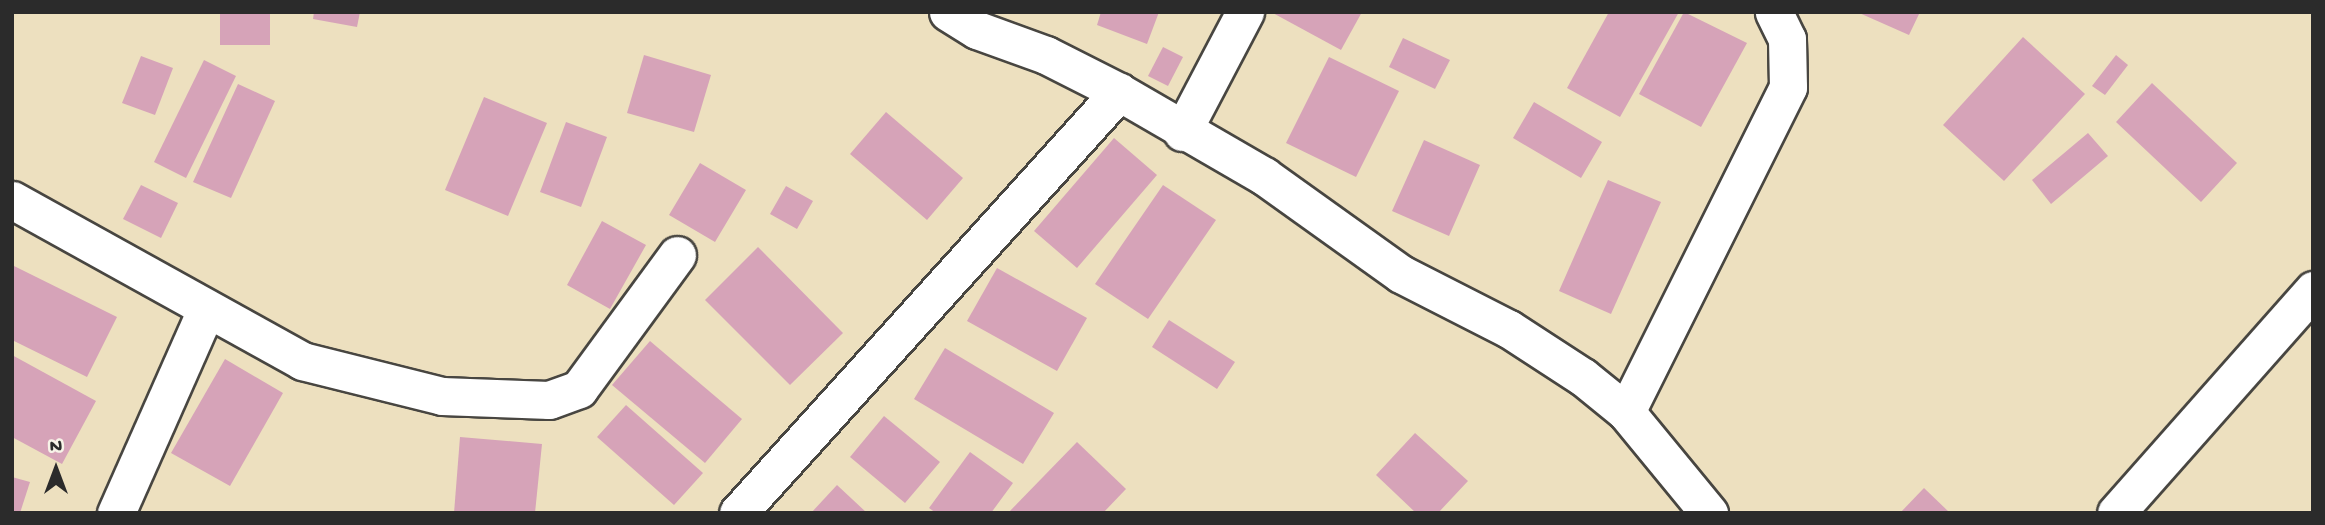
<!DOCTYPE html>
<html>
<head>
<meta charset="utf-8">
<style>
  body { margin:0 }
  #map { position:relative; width:2325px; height:525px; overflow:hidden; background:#ede0bf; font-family:"Gochi Hand",sans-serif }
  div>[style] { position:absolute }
  .building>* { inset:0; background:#d6a3b8 }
  .roads { filter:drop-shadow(2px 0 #484641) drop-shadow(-2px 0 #484641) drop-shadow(0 2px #484641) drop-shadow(0 -2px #484641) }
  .minor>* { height:37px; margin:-18.5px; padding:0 18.5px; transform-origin:18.5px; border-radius:18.5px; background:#fff }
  span { translate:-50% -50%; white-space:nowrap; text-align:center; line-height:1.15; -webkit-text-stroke:5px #f7f3e8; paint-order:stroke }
  .frame { position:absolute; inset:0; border:14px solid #2b2b2b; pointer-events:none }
  .north { position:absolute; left:21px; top:434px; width:70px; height:70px; -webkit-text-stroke:5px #f7f3e8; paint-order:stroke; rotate:0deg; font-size:19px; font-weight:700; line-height:28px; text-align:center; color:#2b2b2b }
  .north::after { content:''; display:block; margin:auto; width:24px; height:32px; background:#2b2b2b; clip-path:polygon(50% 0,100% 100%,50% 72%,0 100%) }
</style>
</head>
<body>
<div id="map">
  <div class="building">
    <div style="clip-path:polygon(220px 12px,270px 12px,270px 45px,220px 45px)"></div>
    <div style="clip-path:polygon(314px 12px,360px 12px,357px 27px,313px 19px)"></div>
    <div style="clip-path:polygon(1101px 12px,1159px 12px,1147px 44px,1097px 25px)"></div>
    <div style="clip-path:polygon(1271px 12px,1362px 12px,1341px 50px)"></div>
    <div style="clip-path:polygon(1609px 12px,1679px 12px,1620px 117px,1567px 88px)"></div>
    <div style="clip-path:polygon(1684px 12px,1747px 43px,1701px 127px,1639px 94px)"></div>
    <div style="clip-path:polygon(1857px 12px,1920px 12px,1909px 35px)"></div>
    <div style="clip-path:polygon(2023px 37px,2085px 94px,2004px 181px,1943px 125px)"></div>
    <div style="clip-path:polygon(1403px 38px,1450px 60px,1435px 89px,1389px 67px)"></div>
    <div style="clip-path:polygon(1163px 47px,1183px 57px,1168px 86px,1148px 76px)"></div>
    <div style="clip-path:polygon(644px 55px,711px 75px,694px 132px,627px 113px)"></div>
    <div style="clip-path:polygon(2116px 55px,2128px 65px,2105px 95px,2092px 86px)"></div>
    <div style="clip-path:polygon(141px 56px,173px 68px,155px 115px,122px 103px)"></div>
    <div style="clip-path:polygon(1329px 57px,1399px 91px,1356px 177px,1286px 143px)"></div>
    <div style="clip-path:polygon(204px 60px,236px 76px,186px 178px,154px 162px)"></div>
    <div style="clip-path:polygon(2152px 83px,2237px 163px,2201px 202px,2116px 122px)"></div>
    <div style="clip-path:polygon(238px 84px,275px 101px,231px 198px,193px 182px)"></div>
    <div style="clip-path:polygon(484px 97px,547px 123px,508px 216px,445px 190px)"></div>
    <div style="clip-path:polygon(1534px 102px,1602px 142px,1581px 178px,1513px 138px)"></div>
    <div style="clip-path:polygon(886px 112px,963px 178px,927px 220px,850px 154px)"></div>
    <div style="clip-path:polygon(566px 122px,607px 137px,581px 207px,540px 192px)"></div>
    <div style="clip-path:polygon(2088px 133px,2108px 156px,2051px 204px,2032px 180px)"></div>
    <div style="clip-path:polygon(1114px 138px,1157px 175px,1077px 268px,1034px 231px)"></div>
    <div style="clip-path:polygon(1424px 140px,1480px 165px,1449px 236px,1392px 211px)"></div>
    <div style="clip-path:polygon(700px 163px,746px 190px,715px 242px,669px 215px)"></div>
    <div style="clip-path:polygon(1608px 180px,1661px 202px,1611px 314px,1559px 291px)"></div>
    <div style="clip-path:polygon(141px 185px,178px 203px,161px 238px,123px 219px)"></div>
    <div style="clip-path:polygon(1163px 185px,1216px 220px,1148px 319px,1095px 284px)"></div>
    <div style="clip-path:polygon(786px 186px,813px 201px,797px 229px,770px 214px)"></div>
    <div style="clip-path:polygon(602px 221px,646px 245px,610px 309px,567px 285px)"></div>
    <div style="clip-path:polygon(758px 247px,843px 333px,790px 385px,705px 300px)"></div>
    <div style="clip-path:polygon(12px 265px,117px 317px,87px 377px,12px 340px)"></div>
    <div style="clip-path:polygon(997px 268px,1087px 318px,1057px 371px,967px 321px)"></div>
    <div style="clip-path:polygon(1169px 320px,1235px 362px,1217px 389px,1152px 347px)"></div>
    <div style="clip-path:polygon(650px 341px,742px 419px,705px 463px,612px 385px)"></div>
    <div style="clip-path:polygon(945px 348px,1054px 413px,1023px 464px,914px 399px)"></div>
    <div style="clip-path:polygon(12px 355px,96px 401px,62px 464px,12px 437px)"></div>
    <div style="clip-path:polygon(225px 359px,283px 393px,230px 486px,171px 453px)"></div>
    <div style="clip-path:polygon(626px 405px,703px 473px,674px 505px,597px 437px)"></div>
    <div style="clip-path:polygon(884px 416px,940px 462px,905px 503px,850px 457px)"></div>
    <div style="clip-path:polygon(1415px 433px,1468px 481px,1438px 513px,1416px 513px,1376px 475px)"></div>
    <div style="clip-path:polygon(460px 437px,542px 444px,535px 513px,454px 513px)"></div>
    <div style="clip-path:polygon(1077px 442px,1126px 489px,1103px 513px,1008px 513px)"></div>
    <div style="clip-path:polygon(970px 452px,1013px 483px,991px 513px,936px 513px,929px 508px)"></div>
    <div style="clip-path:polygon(12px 477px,30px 482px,20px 513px,12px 513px)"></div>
    <div style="clip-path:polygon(837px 485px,867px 513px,811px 513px)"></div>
    <div style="clip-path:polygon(1924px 488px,1950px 513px,1900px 513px)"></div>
  </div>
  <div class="roads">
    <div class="minor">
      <div style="left:948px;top:12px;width:34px;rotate:32deg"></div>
      <div style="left:977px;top:30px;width:73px;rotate:19.9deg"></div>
      <div style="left:1046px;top:55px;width:82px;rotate:26.9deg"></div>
      <div style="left:1119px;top:92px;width:168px;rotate:30.1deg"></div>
      <div style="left:1264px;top:176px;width:168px;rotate:35.6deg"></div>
      <div style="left:1401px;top:274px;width:121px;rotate:27deg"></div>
      <div style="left:1509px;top:329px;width:88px;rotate:33deg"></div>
      <div style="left:1583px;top:377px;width:55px;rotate:39.1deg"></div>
      <div style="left:1626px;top:412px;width:131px;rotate:50.6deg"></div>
      <div style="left:1182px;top:132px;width:136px;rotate:-62.3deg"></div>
      <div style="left:12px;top:200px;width:332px;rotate:29deg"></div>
      <div style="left:302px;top:361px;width:144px;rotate:14deg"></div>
      <div style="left:442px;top:396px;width:107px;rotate:2.1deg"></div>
      <div style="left:549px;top:400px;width:32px;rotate:-20deg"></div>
      <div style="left:579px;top:389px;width:166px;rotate:-53.8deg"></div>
      <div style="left:1626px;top:412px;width:363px;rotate:-63.5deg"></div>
      <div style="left:1788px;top:87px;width:48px;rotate:-91.2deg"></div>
      <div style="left:1787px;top:39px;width:30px;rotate:-116deg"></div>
      <div style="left:116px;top:513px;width:222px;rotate:-66.1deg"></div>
      <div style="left:738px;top:513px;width:568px;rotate:-47.86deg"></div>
      <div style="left:2116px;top:513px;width:298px;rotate:-48.5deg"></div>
    </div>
  </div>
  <div class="frame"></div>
  <div class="north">N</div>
</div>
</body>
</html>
